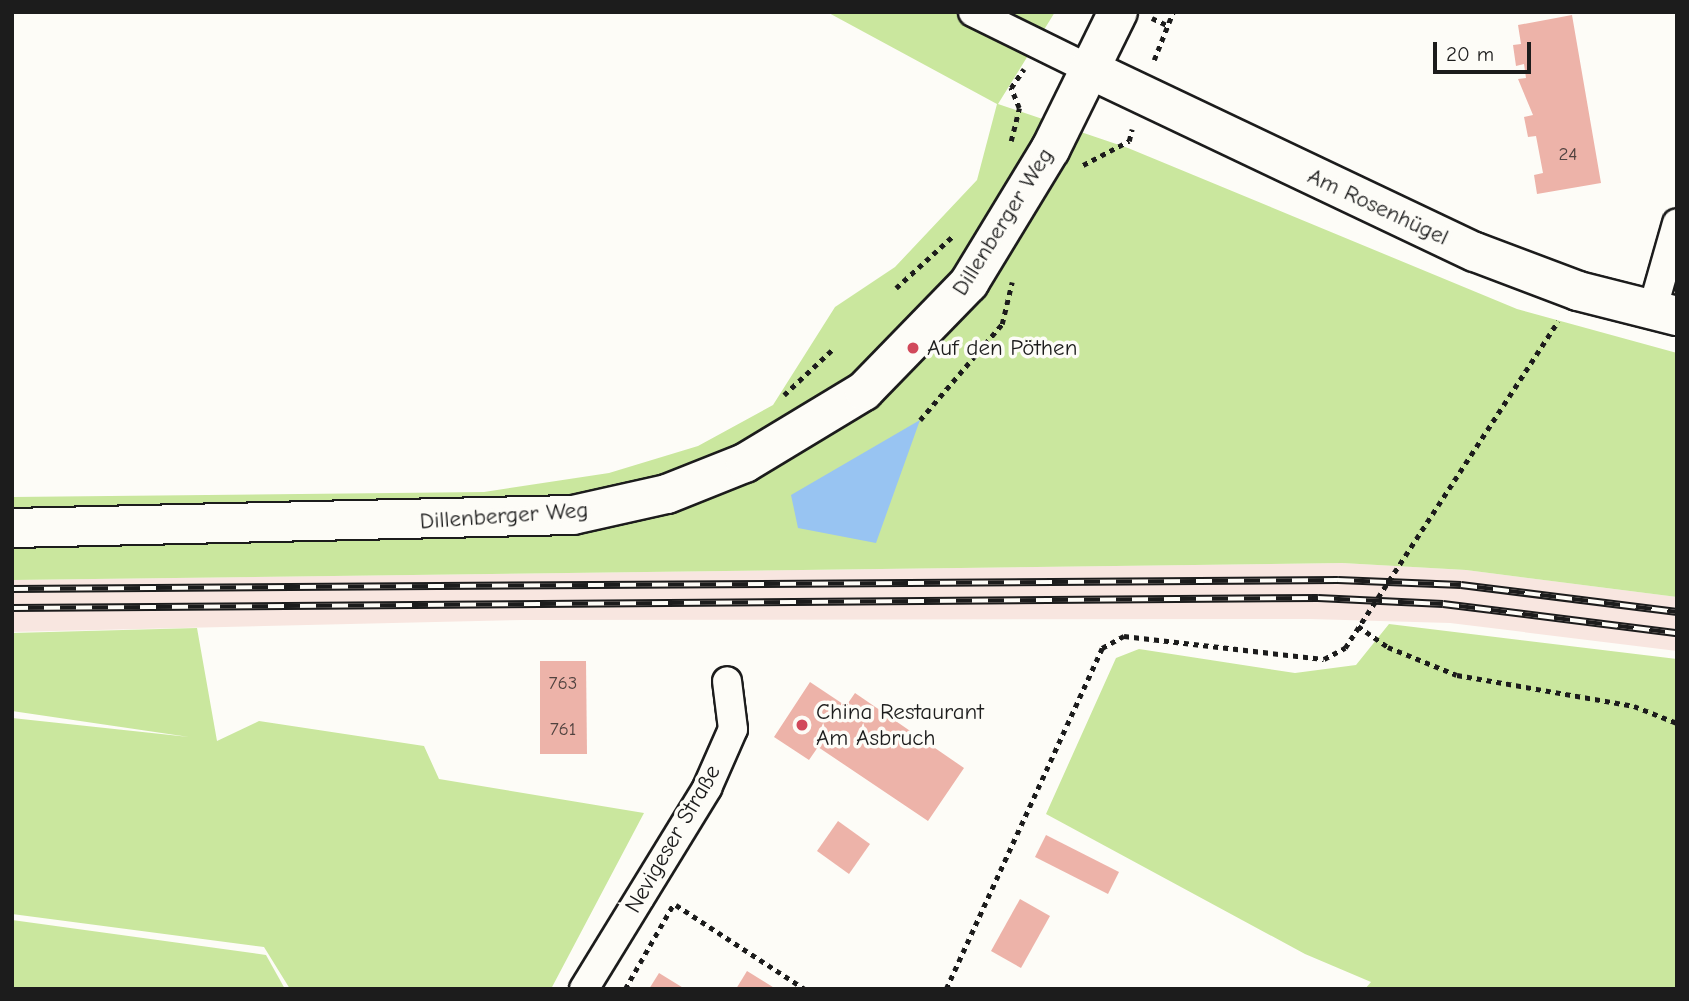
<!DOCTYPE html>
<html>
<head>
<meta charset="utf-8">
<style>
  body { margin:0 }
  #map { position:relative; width:1689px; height:1001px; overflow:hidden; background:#fdfcf7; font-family:"Comic Neue",sans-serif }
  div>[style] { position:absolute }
  .built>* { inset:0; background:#f8e6e0 }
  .green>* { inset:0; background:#cae79e }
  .water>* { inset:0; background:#98c4f2 }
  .building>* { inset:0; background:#edb3a9 }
  .path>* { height:4.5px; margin-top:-2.25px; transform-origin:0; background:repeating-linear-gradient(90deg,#1c1c1c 0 5px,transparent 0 10px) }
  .roads { filter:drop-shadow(2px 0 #1c1c1c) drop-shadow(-2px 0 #1c1c1c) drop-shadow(0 2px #1c1c1c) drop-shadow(0 -2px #1c1c1c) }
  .street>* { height:28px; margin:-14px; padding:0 14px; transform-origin:14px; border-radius:14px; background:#fdfcf7 }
  .secondary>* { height:38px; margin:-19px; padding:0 19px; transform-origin:19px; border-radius:19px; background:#fdfcf7 }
  .rail>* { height:8px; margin-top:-4px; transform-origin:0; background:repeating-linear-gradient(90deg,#fdfcf7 0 16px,#1c1c1c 0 32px); box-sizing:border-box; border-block:2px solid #1c1c1c }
  .dots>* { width:19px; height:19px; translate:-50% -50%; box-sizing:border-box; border:4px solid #fdfcf7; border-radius:50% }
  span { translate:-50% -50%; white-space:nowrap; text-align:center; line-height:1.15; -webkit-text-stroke:7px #fdfcf7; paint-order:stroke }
  .number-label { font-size:19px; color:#50423f }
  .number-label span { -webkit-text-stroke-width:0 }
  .street-label { font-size:23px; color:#1c1c1c }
  .poi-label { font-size:23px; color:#1c1c1c }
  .left { translate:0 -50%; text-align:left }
  .frame { position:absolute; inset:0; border:14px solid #1c1c1c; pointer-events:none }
  .scale { position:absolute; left:1433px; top:42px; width:98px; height:32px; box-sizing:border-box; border:4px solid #1c1c1c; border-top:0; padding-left:9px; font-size:21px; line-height:24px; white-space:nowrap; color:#1c1c1c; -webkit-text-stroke:5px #fdfcf7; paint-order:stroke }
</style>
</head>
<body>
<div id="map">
  <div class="built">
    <div style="clip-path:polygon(1342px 563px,1466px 570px,1677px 597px,1677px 651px,1450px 623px,1310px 619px,523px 620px,12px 632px,12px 580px)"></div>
  </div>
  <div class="green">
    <div style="clip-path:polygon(827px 12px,1055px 12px,998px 104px,1128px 148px,1517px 309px,1677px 353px,1677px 597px,1466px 570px,1342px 563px,12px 580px,12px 497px,484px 492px,609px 473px,698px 446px,773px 405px,835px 307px,895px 267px,977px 180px,997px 104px)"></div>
    <div style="clip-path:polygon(1389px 624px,1677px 659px,1677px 989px,1365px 989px,1371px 982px,1305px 954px,1046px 814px,1116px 658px,1139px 649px,1295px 673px,1356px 665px)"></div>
    <div style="clip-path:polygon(197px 628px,217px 741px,259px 721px,424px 746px,439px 779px,644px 813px,551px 989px,290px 989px,264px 947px,12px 914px,12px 718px,189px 737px,12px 711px,12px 633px)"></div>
    <div style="clip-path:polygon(12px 920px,266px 955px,285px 989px,12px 989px)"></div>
  </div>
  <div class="water">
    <div style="clip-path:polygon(920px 420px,876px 543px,798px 528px,791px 495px)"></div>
  </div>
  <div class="building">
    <div style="clip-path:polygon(1572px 15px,1601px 183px,1537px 194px,1534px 175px,1543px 173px,1536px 136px,1528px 137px,1524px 117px,1533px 115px,1518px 79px,1526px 78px,1524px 64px,1516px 66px,1513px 45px,1521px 44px,1518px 25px)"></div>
    <div style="clip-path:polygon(540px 661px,586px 661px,587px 754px,540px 754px)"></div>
    <div style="clip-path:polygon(810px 682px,846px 706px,855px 693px,964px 768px,928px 821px,818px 747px,809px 760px,774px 737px)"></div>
    <div style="clip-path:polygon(838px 821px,870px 844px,849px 874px,817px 851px)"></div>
    <div style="clip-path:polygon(1046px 835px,1119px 872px,1108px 894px,1035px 857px)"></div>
    <div style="clip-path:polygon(1020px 899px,1050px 916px,1021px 968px,991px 951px)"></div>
    <div style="clip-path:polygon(747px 971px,776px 989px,736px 989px)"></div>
    <div style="clip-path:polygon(659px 973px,685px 989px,649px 989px)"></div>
  </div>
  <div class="path">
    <div style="left:1152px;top:18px;width:17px;rotate:25deg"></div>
    <div style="left:1154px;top:60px;width:52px;rotate:-68.4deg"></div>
    <div style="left:1011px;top:141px;width:34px;rotate:-76deg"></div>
    <div style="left:1019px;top:108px;width:22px;rotate:-112deg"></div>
    <div style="left:1011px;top:88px;width:23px;rotate:-56deg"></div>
    <div style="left:1083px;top:165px;width:52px;rotate:-27.6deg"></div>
    <div style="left:1129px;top:141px;width:12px;rotate:-76deg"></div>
    <div style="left:896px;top:288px;width:79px;rotate:-42.4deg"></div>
    <div style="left:784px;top:395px;width:66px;rotate:-43.2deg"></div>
    <div style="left:920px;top:420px;width:126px;rotate:-49.5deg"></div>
    <div style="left:1002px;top:324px;width:43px;rotate:-76.6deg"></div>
    <div style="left:1358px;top:626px;width:37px;rotate:35deg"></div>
    <div style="left:1388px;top:647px;width:74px;rotate:22.1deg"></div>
    <div style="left:1457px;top:675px;width:180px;rotate:9.9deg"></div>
    <div style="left:1634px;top:706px;width:46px;rotate:21.6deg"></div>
    <div style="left:676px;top:905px;width:154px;rotate:33.1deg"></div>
    <div style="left:625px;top:989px;width:99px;rotate:-60.3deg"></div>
    <div style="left:946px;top:989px;width:375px;rotate:-65.4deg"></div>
    <div style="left:1102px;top:648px;width:25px;rotate:-29deg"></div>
    <div style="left:1124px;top:636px;width:201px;rotate:6.6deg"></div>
    <div style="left:1324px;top:659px;width:24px;rotate:-28deg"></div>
    <div style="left:1345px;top:648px;width:390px;rotate:-56.9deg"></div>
  </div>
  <div class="roads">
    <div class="street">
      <div style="left:973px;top:12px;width:129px;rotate:26.2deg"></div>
      <div style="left:1652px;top:311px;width:91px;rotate:-74.1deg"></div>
      <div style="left:584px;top:989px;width:236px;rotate:-58.5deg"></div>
      <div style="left:707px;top:788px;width:64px;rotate:-66.2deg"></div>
      <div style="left:733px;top:729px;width:48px;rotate:-97.1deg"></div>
    </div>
    <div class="secondary">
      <div style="left:1089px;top:69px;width:427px;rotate:25.4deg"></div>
      <div style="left:1475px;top:252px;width:110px;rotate:20.7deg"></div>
      <div style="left:1578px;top:291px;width:102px;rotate:14.2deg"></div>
      <div style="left:12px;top:528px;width:561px;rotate:-1.33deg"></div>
      <div style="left:573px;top:515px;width:96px;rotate:-12.6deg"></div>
      <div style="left:667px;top:494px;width:84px;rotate:-21.7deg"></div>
      <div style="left:745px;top:463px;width:139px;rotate:-31.2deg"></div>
      <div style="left:864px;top:391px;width:151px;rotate:-45.8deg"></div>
      <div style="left:969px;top:283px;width:156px;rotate:-58.7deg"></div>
      <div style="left:1050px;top:150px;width:154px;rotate:-63.8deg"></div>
    </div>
  </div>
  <div class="rail">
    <div style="left:12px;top:589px;width:1326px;rotate:-0.39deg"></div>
    <div style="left:1338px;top:580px;width:123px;rotate:2.3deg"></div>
    <div style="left:1461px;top:585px;width:218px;rotate:7.1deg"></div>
    <div style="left:12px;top:608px;width:1306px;rotate:-0.44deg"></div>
    <div style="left:1318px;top:598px;width:125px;rotate:2.7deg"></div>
    <div style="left:1443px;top:604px;width:236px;rotate:7.1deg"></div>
  </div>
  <div class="dots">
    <div style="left:913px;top:348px;background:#d1495b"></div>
    <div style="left:802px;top:725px;background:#d1495b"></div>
  </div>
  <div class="number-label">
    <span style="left:1568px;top:155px">24</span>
    <span style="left:563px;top:684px">763</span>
    <span style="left:563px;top:730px">761</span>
  </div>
  <div class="street-label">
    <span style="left:1378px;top:207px;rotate:25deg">Am Rosenhügel</span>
    <span style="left:1003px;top:222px;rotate:-58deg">Dillenberger Weg</span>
    <span style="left:504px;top:516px;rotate:-4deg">Dillenberger Weg</span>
    <span style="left:673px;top:839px;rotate:-60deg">Nevigeser Straße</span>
  </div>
  <div class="poi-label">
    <span class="left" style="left:927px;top:348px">Auf den Pöthen</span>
    <span class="left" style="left:816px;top:725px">China Restaurant<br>Am Asbruch</span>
  </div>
  <div class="frame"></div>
  <div class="scale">20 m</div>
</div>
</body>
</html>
